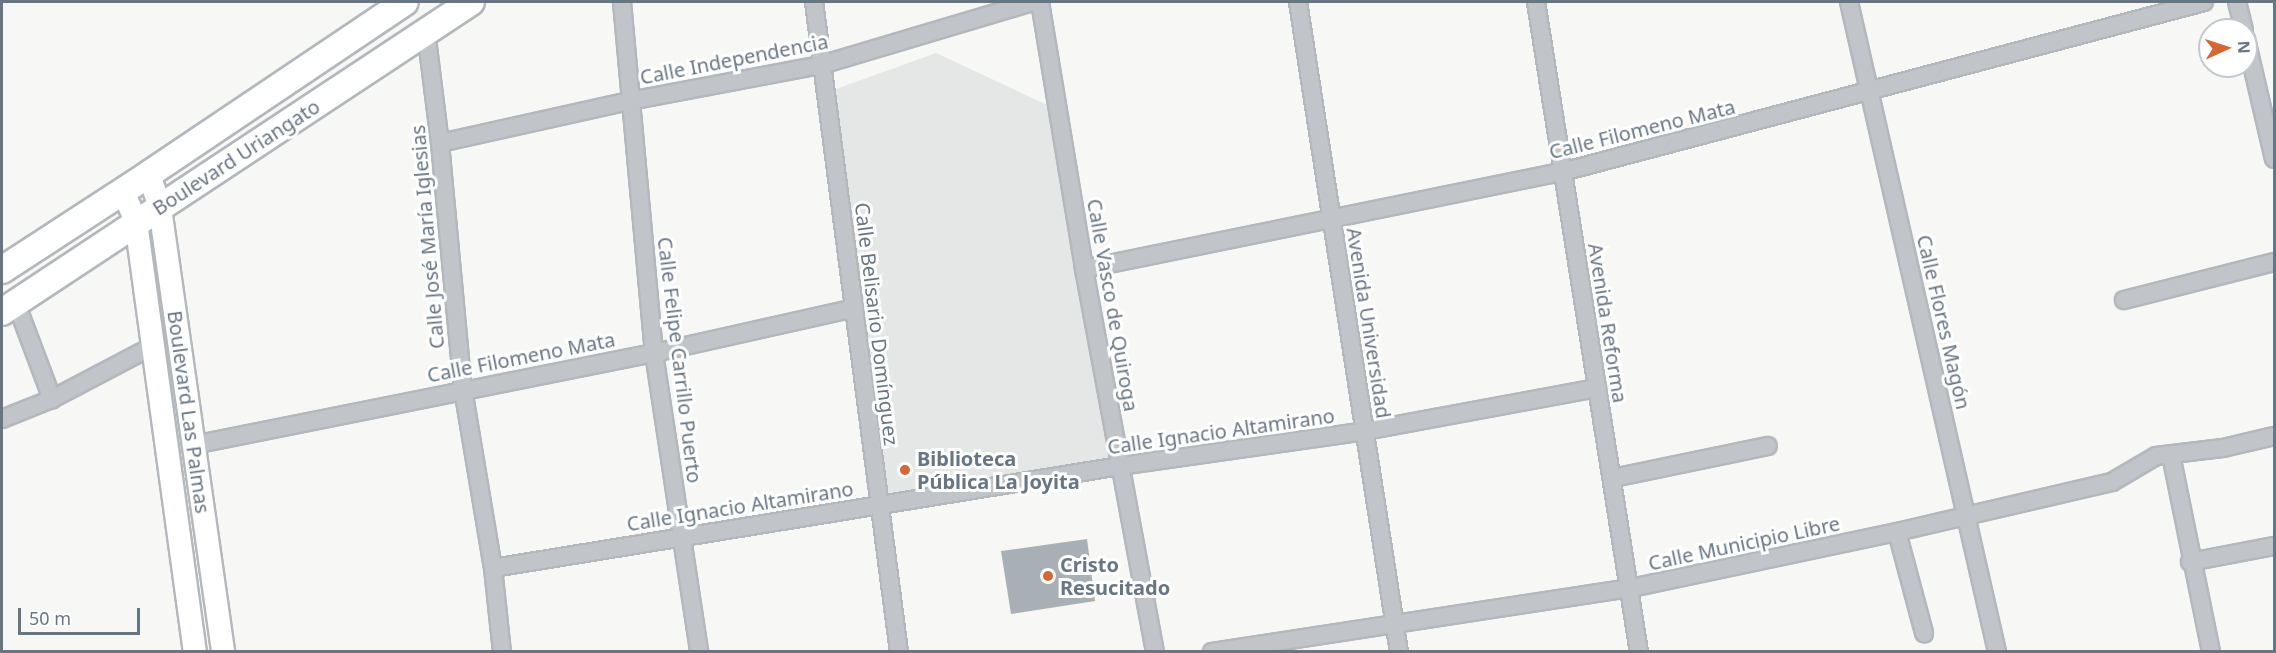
<!DOCTYPE html>
<html>
<head>
<meta charset="utf-8">
<style>
  body { margin:0 }
  #map { position:relative; width:2276px; height:653px; overflow:hidden; background:#f7f7f5; font-family:"Noto Sans",sans-serif }
  div>[style] { position:absolute }
  .built>* { inset:0; background:#e5e6e6 }
  .building>* { inset:0; background:#a8afb5 }
  .roads { filter:drop-shadow(2px 0 #b3b8bd) drop-shadow(-2px 0 #b3b8bd) drop-shadow(0 2px #b3b8bd) drop-shadow(0 -2px #b3b8bd) }
  .street>* { height:16px; margin:-8px; padding:0 8px; transform-origin:8px; border-radius:8px; background:#c1c4c8 }
  .secondary>* { height:22px; margin:-11px; padding:0 11px; transform-origin:11px; border-radius:11px; background:#fff }
  .primary>* { height:26px; margin:-13px; padding:0 13px; transform-origin:13px; border-radius:13px; background:#fff }
  .dots>* { width:16px; height:16px; translate:-50% -50%; box-sizing:border-box; border:3px solid #fff; border-radius:50% }
  span { translate:-50% -50%; white-space:nowrap; text-align:center; line-height:1.15; -webkit-text-stroke:6px #fff; paint-order:stroke }
  .street-label { font-size:20px; color:#687684 }
  .poi-label { font-size:20px; color:#687684; font-weight:700 }
  .left { translate:0 -50%; text-align:left }
  .frame { position:absolute; inset:0; border:3px solid #687684; pointer-events:none }
  .north { position:absolute; left:2198px; top:18px; width:60px; height:60px; box-sizing:border-box; background:#fff; border:2px solid #c3c8ce; border-radius:50%; rotate:87deg; font-size:16px; font-weight:700; line-height:24px; text-align:center; color:#687684 }
  .north::after { content:''; display:block; margin:auto; width:21px; height:27px; background:#d76535; clip-path:polygon(50% 0,100% 100%,50% 72%,0 100%) }
  .scale { position:absolute; left:18px; top:608px; width:122px; height:27px; box-sizing:border-box; border:3px solid #687684; border-top:0; padding-left:8px; font-size:18px; line-height:21px; white-space:nowrap; color:#687684; -webkit-text-stroke:4px #fff; paint-order:stroke }
</style>
</head>
<body>
<div id="map">
  <div class="built">
    <div style="clip-path:polygon(936px 53px,1058px 110px,1120px 466px,879px 506px,825px 93px)"></div>
  </div>
  <div class="building">
    <div style="clip-path:polygon(1087px 539px,1095px 601px,1011px 614px,1001px 551px)"></div>
  </div>
  <div class="roads">
    <div class="street">
      <div style="left:622px;top:2px;width:352px;rotate:84.8deg"></div>
      <div style="left:654px;top:353px;width:302px;rotate:81.4deg"></div>
      <div style="left:814px;top:2px;width:656px;rotate:82.55deg"></div>
      <div style="left:1040px;top:2px;width:271px;rotate:80.6deg"></div>
      <div style="left:1084px;top:269px;width:390px;rotate:79.5deg"></div>
      <div style="left:1298px;top:2px;width:658px;rotate:81.17deg"></div>
      <div style="left:1536px;top:2px;width:658px;rotate:81deg"></div>
      <div style="left:1849px;top:2px;width:667px;rotate:77.17deg"></div>
      <div style="left:2237px;top:2px;width:29px;rotate:76deg"></div>
      <div style="left:426px;top:31px;width:113px;rotate:82.9deg"></div>
      <div style="left:440px;top:143px;width:247px;rotate:84.7deg"></div>
      <div style="left:463px;top:389px;width:181px;rotate:80.5deg"></div>
      <div style="left:493px;top:568px;width:84px;rotate:83.9deg"></div>
      <div style="left:2246px;top:39px;width:123px;rotate:76.9deg"></div>
      <div style="left:440px;top:143px;width:195px;rotate:-12.5deg"></div>
      <div style="left:630px;top:101px;width:194px;rotate:-10.7deg"></div>
      <div style="left:821px;top:65px;width:221px;rotate:-16.6deg"></div>
      <div style="left:1084px;top:269px;width:488px;rotate:-11.5deg"></div>
      <div style="left:1562px;top:172px;width:664px;rotate:-14.83deg"></div>
      <div style="left:2124px;top:300px;width:155px;rotate:-14.2deg"></div>
      <div style="left:16px;top:303px;width:103px;rotate:69.4deg"></div>
      <div style="left:2px;top:419px;width:54px;rotate:-21.8deg"></div>
      <div style="left:52px;top:399px;width:114px;rotate:-27.7deg"></div>
      <div style="left:193px;top:445px;width:470px;rotate:-11.3deg"></div>
      <div style="left:654px;top:353px;width:206px;rotate:-12.6deg"></div>
      <div style="left:2171px;top:455px;width:201px;rotate:78.5deg"></div>
      <div style="left:1613px;top:478px;width:158px;rotate:-11.7deg"></div>
      <div style="left:1897px;top:532px;width:105px;rotate:75deg"></div>
      <div style="left:2190px;top:562px;width:86px;rotate:-10.8deg"></div>
      <div style="left:493px;top:568px;width:635px;rotate:-9.24deg"></div>
      <div style="left:1120px;top:466px;width:247px;rotate:-8.1deg"></div>
      <div style="left:1365px;top:431px;width:237px;rotate:-10.5deg"></div>
      <div style="left:1212px;top:652px;width:424px;rotate:-8.7deg"></div>
      <div style="left:1631px;top:588px;width:272px;rotate:-11.9deg"></div>
      <div style="left:1897px;top:532px;width:221px;rotate:-13.1deg"></div>
      <div style="left:2112px;top:482px;width:51px;rotate:-30.6deg"></div>
      <div style="left:2156px;top:456px;width:67px;rotate:-6.8deg"></div>
      <div style="left:2223px;top:448px;width:52px;rotate:-13.2deg"></div>
    </div>
    <div class="secondary">
      <div style="left:149px;top:174px;width:36px;rotate:72deg"></div>
      <div style="left:160px;top:208px;width:448px;rotate:81.9deg"></div>
      <div style="left:123px;top:191px;width:34px;rotate:67deg"></div>
      <div style="left:136px;top:222px;width:434px;rotate:82.2deg"></div>
    </div>
    <div class="primary">
      <div style="left:2px;top:270px;width:176px;rotate:-33.1deg"></div>
      <div style="left:149px;top:174px;width:308px;rotate:-33.9deg"></div>
      <div style="left:2px;top:312px;width:562px;rotate:-33.46deg"></div>
    </div>
  </div>
  <div class="dots">
    <div style="left:905px;top:470px;background:#d76535"></div>
    <div style="left:1048px;top:576px;background:#d76535"></div>
  </div>
  <div class="street-label">
    <span style="left:734px;top:59px;rotate:-11deg">Calle Independencia</span>
    <span style="left:1642px;top:129px;rotate:-14deg">Calle Filomeno Mata</span>
    <span style="left:236px;top:157px;rotate:-33deg">Boulevard Uriangato</span>
    <span style="left:427px;top:237px;rotate:-95deg">Calle José María Iglesias</span>
    <span style="left:1113px;top:305px;rotate:80deg">Calle Vasco de Quiroga</span>
    <span style="left:1944px;top:322px;rotate:77deg">Calle Flores Magón</span>
    <span style="left:1369px;top:323px;rotate:81deg">Avenida Universidad</span>
    <span style="left:1608px;top:323px;rotate:81deg">Avenida Reforma</span>
    <span style="left:877px;top:324px;rotate:83deg">Calle Belisario Domínguez</span>
    <span style="left:521px;top:357px;rotate:-11deg">Calle Filomeno Mata</span>
    <span style="left:680px;top:360px;rotate:83deg">Calle Felipe Carrillo Puerto</span>
    <span style="left:189px;top:412px;rotate:82deg">Boulevard Las Palmas</span>
    <span style="left:1221px;top:431px;rotate:-8deg">Calle Ignacio Altamirano</span>
    <span style="left:740px;top:506px;rotate:-9deg">Calle Ignacio Altamirano</span>
    <span style="left:1744px;top:543px;rotate:-12deg">Calle Municipio Libre</span>
  </div>
  <div class="poi-label">
    <span class="left" style="left:917px;top:470px">Biblioteca<br>Pública La Joyita</span>
    <span class="left" style="left:1060px;top:576px">Cristo<br>Resucitado</span>
  </div>
  <div class="frame"></div>
  <div class="north">N</div>
  <div class="scale">50 m</div>
</div>
</body>
</html>
